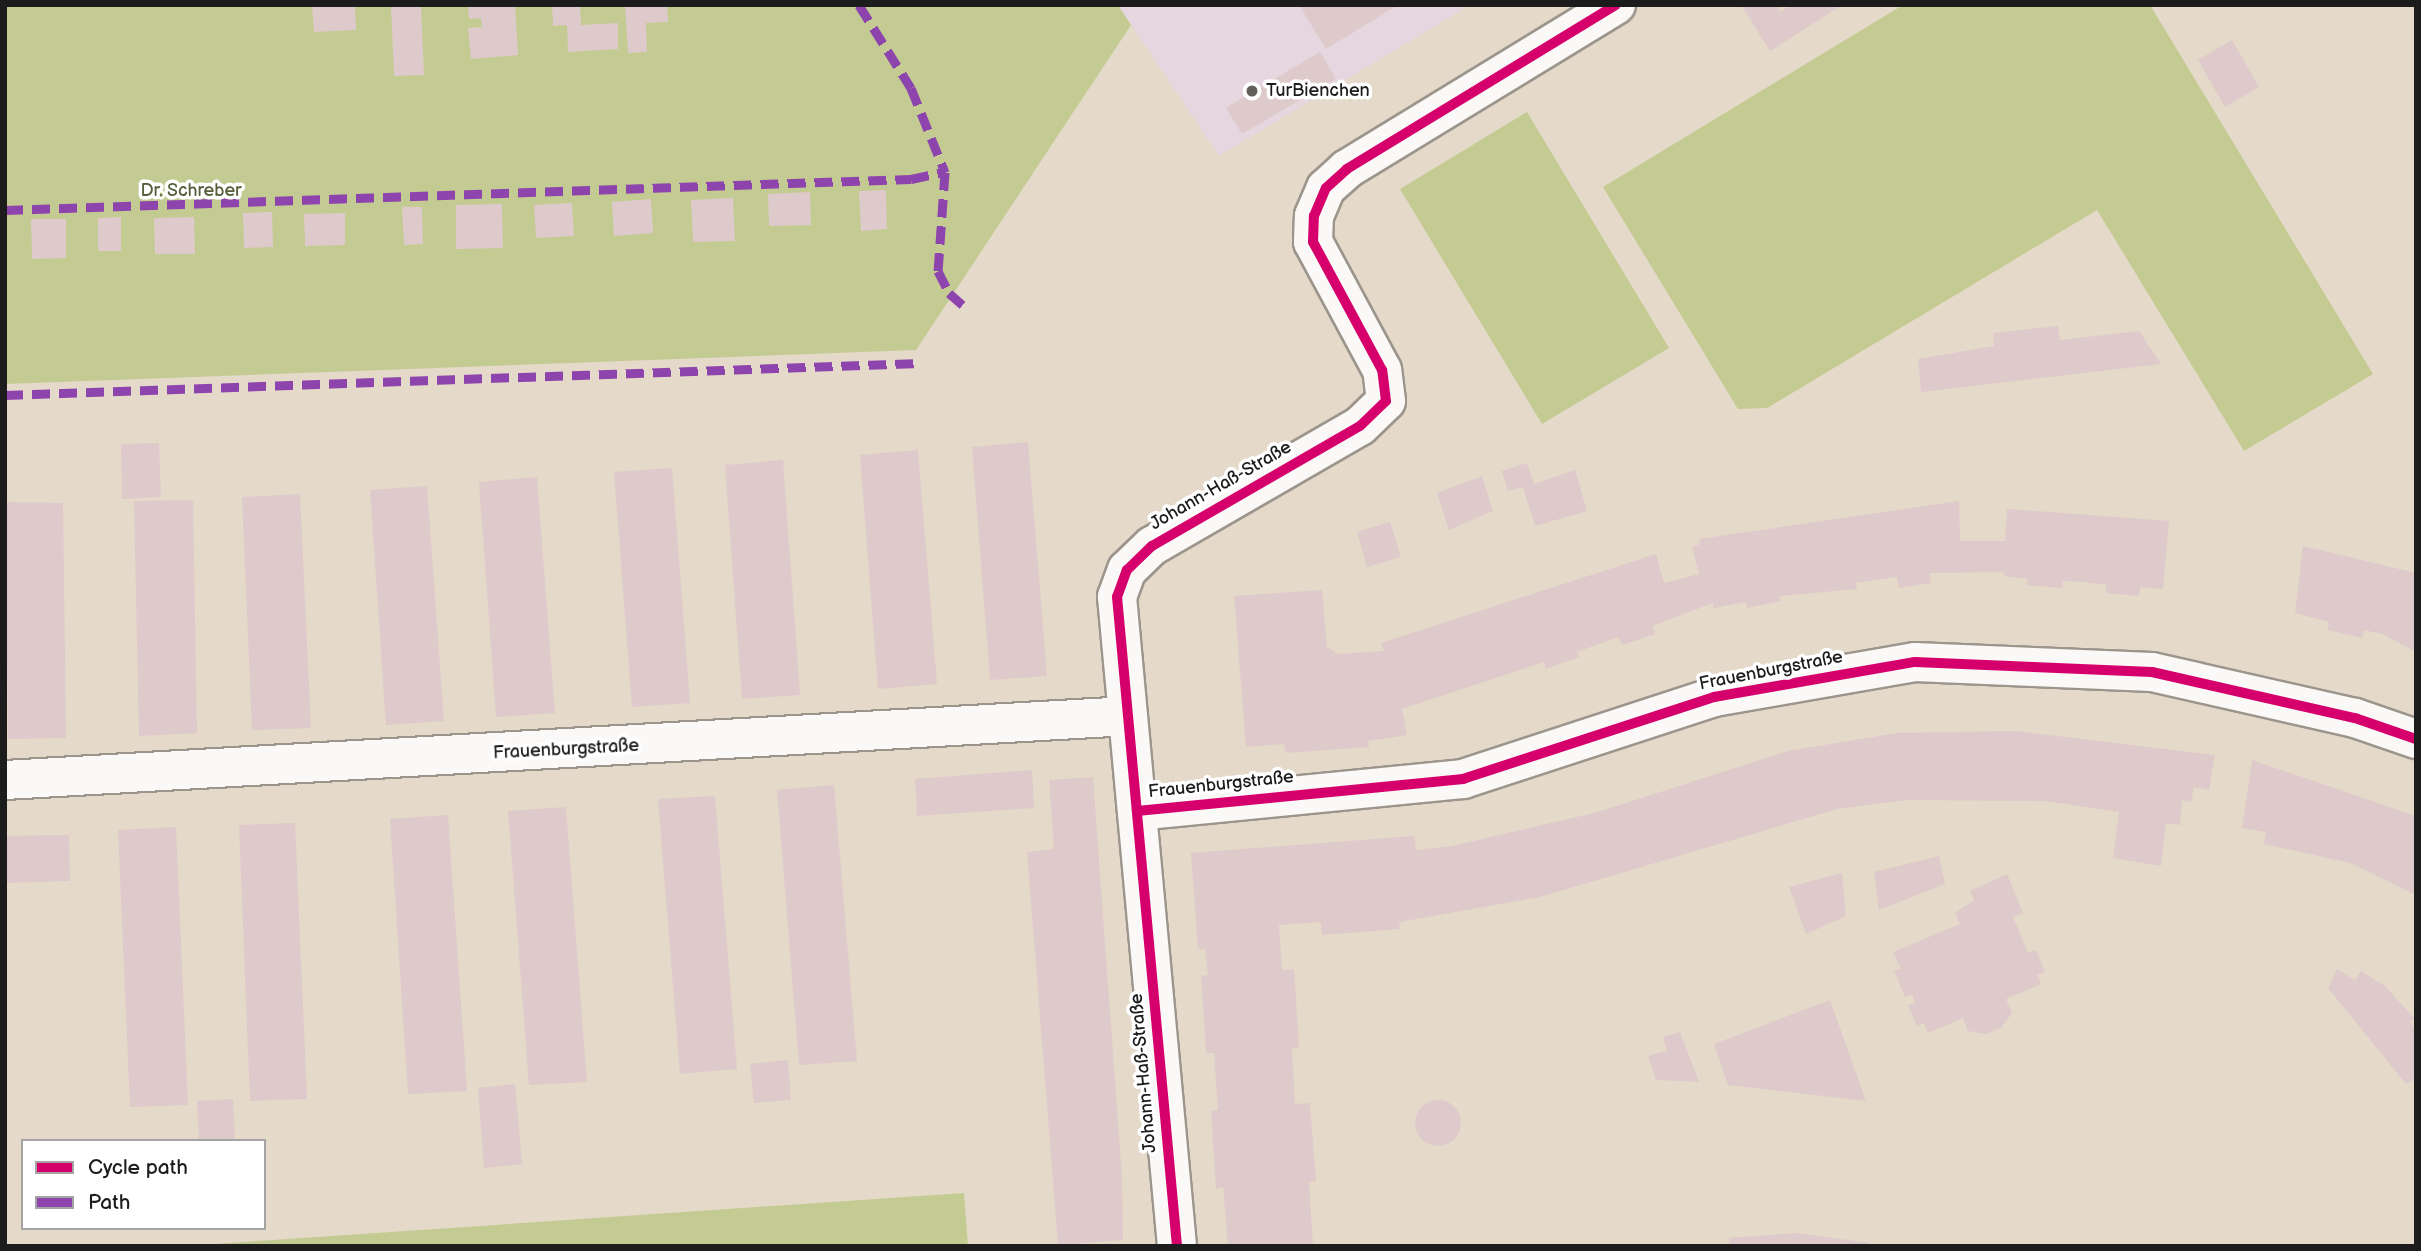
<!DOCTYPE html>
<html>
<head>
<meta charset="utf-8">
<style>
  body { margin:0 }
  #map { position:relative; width:2421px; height:1251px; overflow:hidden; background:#e5d9c9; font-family:"Balsamiq Sans",sans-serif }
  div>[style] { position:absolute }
  .built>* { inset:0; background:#e5d6df }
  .green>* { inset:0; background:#c3cb93 }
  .building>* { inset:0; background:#decaca }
  .round { border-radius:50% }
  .roads { filter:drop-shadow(2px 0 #9c958c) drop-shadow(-2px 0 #9c958c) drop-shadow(0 2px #9c958c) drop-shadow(0 -2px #9c958c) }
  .minor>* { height:38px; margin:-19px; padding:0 19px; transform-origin:19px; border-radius:19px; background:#fbf9f7 }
  .quiet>* { height:9px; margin-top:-4.5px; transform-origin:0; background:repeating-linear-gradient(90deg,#8e44ad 0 18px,transparent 0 27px) }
  .cycleway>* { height:10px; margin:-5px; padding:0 5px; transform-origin:5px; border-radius:5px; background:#d6006c }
  .dots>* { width:19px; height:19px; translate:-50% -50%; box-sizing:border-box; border:4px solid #fff; border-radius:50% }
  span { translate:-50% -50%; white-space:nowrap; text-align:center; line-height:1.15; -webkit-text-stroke:7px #fff; paint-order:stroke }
  .poi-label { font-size:18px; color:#1c1c1c }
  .left { translate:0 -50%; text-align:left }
  .park-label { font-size:18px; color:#545e3a }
  .street-label { font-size:18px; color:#1c1c1c }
  .frame { position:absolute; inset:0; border:7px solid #1c1c1c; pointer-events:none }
  .legend { position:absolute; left:21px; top:1139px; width:245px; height:91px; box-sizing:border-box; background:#fff; border:2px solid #a4a4a4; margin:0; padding:9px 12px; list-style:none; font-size:21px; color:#1c1c1c }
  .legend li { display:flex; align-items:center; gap:14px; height:35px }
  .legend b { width:35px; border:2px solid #a4a4a4 }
</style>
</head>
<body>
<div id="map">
  <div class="built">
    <div style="clip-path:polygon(1118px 5px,1470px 5px,1219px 156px)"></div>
  </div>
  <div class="green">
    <div style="clip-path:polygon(5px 5px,1118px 5px,1131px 25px,916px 350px,5px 384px)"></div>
    <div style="clip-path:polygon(1903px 5px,2150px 5px,2373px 374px,2244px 451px,2097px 210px,1767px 408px,1738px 409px,1603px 187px)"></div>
    <div style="clip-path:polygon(1527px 112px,1669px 348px,1542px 424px,1400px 189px)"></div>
    <div style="clip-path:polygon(964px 1193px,968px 1246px,185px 1246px)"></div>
  </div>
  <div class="building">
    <div style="clip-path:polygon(312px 5px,355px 5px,356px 30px,314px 32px)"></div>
    <div style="clip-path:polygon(391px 5px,421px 5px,424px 75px,394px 76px)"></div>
    <div style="clip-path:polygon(468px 5px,515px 5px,518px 55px,471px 59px,468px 28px,482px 27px,481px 18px,469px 19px)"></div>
    <div style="clip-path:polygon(552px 5px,580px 5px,581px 25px,618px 23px,618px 49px,568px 52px,567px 25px,553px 26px)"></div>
    <div style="clip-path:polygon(625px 5px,667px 5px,668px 22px,646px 23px,647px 52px,628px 53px)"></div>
    <div style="clip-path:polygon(1299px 5px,1398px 5px,1326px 49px)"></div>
    <div style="clip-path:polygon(1741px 5px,1777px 5px,1781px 12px,1790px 5px,1842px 5px,1770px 51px)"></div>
    <div style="clip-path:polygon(2232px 40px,2259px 87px,2225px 107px,2198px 60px)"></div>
    <div style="clip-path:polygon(1320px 52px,1336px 79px,1242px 134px,1226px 108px)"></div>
    <div style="clip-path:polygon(886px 190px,887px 229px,861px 231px,859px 191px)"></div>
    <div style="clip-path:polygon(810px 192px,811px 225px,769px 226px,768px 194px)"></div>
    <div style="clip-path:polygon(733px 198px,735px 241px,693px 242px,691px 200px)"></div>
    <div style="clip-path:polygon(651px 199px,653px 233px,614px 236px,612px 202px)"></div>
    <div style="clip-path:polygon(572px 203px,574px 236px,536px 238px,534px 205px)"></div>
    <div style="clip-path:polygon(502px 204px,503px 248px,456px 249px,456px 205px)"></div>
    <div style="clip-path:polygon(402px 207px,422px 207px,423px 244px,404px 245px)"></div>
    <div style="clip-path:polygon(272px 212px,273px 247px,244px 248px,243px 213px)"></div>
    <div style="clip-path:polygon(345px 213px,345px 245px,305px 246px,304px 214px)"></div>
    <div style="clip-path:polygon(121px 217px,121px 251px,98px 251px,98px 218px)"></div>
    <div style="clip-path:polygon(194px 217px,195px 254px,155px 254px,154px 218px)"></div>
    <div style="clip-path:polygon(31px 219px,66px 219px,66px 258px,32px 259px)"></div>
    <div style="clip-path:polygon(2058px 326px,2060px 340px,2139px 331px,2161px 364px,1921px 392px,1918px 359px,1994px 346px,1993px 333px)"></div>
    <div style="clip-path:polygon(1028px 442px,1047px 676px,990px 680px,972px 447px)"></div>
    <div style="clip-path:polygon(159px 443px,161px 497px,122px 499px,121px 444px)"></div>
    <div style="clip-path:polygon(918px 450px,937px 684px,878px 689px,860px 455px)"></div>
    <div style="clip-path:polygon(783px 460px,800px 695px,742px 699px,725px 465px)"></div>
    <div style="clip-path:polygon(1527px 463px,1534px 484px,1575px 470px,1587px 511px,1535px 526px,1523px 487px,1508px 491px,1502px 471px)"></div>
    <div style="clip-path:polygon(672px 468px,690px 703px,632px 707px,614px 472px)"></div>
    <div style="clip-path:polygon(1482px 476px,1493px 511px,1449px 530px,1437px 493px)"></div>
    <div style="clip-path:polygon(537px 477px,555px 713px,496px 717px,479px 482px)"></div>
    <div style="clip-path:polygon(427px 486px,444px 721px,386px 725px,370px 490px)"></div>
    <div style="clip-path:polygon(300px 494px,311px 728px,252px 730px,242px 497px)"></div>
    <div style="clip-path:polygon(193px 500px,197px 733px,139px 736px,134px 501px)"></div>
    <div style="clip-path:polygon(1959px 501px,1960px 541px,2005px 541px,2007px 509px,2169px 521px,2163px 589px,2140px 587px,2139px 596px,2106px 593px,2106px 585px,2083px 582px,2063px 581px,2062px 588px,2027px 585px,2027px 579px,2004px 576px,2003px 572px,1930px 573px,1931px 583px,1899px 588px,1897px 577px,1856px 583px,1857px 589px,1780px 596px,1781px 601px,1747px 608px,1745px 602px,1714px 608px,1713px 603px,1652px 626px,1655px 634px,1622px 645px,1618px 637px,1577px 652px,1579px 657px,1546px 669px,1544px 662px,1402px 709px,1407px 735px,1368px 741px,1369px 747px,1286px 753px,1284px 744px,1246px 747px,1234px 596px,1322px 590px,1327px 647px,1339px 654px,1384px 651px,1381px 643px,1656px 554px,1664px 583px,1699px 574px,1692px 547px,1700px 544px,1699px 539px)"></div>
    <div style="clip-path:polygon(5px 502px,63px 503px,66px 738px,8px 739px)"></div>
    <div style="clip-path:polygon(1390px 522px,1401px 557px,1367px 567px,1357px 532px)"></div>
    <div style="clip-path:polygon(2303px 546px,2416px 573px,2416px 652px,2382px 634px,2364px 630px,2362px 638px,2328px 630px,2329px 622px,2295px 613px)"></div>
    <div style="clip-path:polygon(2016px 731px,2215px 755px,2209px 790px,2194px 787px,2191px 802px,2182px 800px,2180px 825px,2166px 823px,2161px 866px,2113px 858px,2119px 812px,2046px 801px,1906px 800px,1837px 809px,1540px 897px,1399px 922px,1400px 929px,1322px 935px,1321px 922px,1279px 925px,1282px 970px,1294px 969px,1299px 1047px,1292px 1048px,1295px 1104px,1310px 1103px,1316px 1181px,1309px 1182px,1313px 1246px,1228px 1246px,1223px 1187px,1216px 1189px,1211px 1111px,1218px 1110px,1214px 1053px,1206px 1053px,1201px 976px,1208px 975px,1205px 949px,1198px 949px,1191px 853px,1414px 836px,1416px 850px,1452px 846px,1598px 812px,1788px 751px,1897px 733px)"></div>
    <div style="clip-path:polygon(2252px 760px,2416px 816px,2416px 895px,2350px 863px,2264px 844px,2266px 832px,2242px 828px)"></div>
    <div style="clip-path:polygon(1032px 770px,1034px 808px,917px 816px,915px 779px)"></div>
    <div style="clip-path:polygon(1093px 777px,1122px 1178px,1123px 1240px,1058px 1245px,1027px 852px,1054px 849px,1049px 780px)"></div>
    <div style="clip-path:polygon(834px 785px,857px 1061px,799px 1065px,777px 790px)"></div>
    <div style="clip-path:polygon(715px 796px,737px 1069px,680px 1074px,658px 799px)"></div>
    <div style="clip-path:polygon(566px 807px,587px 1082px,529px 1085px,508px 811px)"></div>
    <div style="clip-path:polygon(448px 815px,467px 1091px,408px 1094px,390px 819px)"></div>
    <div style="clip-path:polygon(295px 823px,307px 1099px,250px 1101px,239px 825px)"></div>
    <div style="clip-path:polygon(176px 827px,188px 1105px,130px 1107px,118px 830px)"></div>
    <div style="clip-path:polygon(69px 835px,70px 881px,5px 883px,5px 836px)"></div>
    <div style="clip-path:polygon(1939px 856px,1945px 884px,1879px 910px,1874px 872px)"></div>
    <div style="clip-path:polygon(1842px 873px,1846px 916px,1806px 934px,1789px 887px)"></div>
    <div style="clip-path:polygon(2007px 874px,2023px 913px,2013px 917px,2028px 953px,2036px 950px,2045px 972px,2037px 975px,2041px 984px,2006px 999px,2012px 1013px,2001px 1028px,1986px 1034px,1968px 1031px,1963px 1018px,1928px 1033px,1924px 1023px,1917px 1026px,1908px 1005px,1915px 1003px,1912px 994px,1905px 997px,1894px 971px,1901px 969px,1893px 952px,1960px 924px,1955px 913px,1974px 900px,1970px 891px)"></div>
    <div style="clip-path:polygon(2337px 969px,2355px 980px,2361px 971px,2385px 986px,2414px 1018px,2410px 1022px,2416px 1030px,2416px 1078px,2406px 1084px,2328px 988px)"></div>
    <div style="clip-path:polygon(1830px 1000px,1866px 1101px,1728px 1085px,1714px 1044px)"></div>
    <div style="clip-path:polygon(1680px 1032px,1699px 1082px,1656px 1080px,1648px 1056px,1667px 1051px,1663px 1037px)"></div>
    <div style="clip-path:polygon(788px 1060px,791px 1100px,754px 1103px,750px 1064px)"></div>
    <div style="clip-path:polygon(515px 1084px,522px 1164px,484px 1168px,478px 1088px)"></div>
    <div style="clip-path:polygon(233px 1099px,235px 1141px,199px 1141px,197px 1101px)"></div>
    <div class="round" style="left:1415px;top:1100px;width:46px;height:46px"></div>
    <div style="clip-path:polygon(1798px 1233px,1869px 1243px,1869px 1246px,1730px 1246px,1729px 1238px)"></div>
  </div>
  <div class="roads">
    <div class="minor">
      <div style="left:5px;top:780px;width:1124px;rotate:-3.26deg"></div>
      <div style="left:1137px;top:811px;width:328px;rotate:-5.6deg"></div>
      <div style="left:1463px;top:779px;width:264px;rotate:-18.1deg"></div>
      <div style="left:1714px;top:697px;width:204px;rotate:-9.9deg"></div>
      <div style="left:1915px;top:662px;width:237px;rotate:2.4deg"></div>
      <div style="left:2152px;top:672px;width:208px;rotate:12.8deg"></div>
      <div style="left:2355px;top:718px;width:65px;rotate:19deg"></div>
      <div style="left:1177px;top:1246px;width:652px;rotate:-95.28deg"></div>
      <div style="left:1117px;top:597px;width:29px;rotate:-70deg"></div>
      <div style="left:1127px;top:570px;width:35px;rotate:-44deg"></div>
      <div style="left:1152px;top:546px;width:240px;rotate:-30deg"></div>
      <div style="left:1360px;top:426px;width:36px;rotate:-44deg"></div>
      <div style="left:1386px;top:401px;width:31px;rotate:-97deg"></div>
      <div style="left:1382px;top:370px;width:145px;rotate:-118.3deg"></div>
      <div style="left:1313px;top:242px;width:26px;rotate:-88deg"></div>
      <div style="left:1314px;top:216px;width:30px;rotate:-67deg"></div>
      <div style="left:1326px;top:188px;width:28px;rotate:-42deg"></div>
      <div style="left:1347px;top:169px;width:315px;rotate:-31.4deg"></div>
    </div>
  </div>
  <div class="quiet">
    <div style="left:859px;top:5px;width:98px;rotate:57.9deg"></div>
    <div style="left:911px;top:88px;width:91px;rotate:68deg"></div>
    <div style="left:945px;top:172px;width:99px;rotate:94deg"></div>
    <div style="left:938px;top:271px;width:25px;rotate:63deg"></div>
    <div style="left:949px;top:293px;width:18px;rotate:41deg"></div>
    <div style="left:5px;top:210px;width:907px;rotate:-1.96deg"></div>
    <div style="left:911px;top:179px;width:35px;rotate:-12deg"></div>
    <div style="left:5px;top:395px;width:916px;rotate:-2deg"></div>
  </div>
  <div class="cycleway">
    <div style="left:1137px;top:811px;width:328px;rotate:-5.6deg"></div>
    <div style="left:1463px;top:779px;width:264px;rotate:-18.1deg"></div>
    <div style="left:1714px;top:697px;width:204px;rotate:-9.9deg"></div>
    <div style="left:1915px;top:662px;width:237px;rotate:2.4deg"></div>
    <div style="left:2152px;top:672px;width:208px;rotate:12.8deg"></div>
    <div style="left:2355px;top:718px;width:65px;rotate:19deg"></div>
    <div style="left:1177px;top:1246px;width:652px;rotate:-95.28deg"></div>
    <div style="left:1117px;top:597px;width:29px;rotate:-70deg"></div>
    <div style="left:1127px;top:570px;width:35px;rotate:-44deg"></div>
    <div style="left:1152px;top:546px;width:240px;rotate:-30deg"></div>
    <div style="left:1360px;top:426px;width:36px;rotate:-44deg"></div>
    <div style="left:1386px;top:401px;width:31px;rotate:-97deg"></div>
    <div style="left:1382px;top:370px;width:145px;rotate:-118.3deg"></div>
    <div style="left:1313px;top:242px;width:26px;rotate:-88deg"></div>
    <div style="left:1314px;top:216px;width:30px;rotate:-67deg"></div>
    <div style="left:1326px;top:188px;width:28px;rotate:-42deg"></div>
    <div style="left:1347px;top:169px;width:315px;rotate:-31.4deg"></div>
  </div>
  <div class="dots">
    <div style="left:1252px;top:91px;background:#625e59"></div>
  </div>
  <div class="poi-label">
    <span class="left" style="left:1266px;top:91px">TurBienchen</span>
  </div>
  <div class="park-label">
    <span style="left:191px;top:191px">Dr. Schreber</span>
  </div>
  <div class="street-label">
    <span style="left:1221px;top:486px;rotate:-30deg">Johann-Haß-Straße</span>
    <span style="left:1771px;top:671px;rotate:-11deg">Frauenburgstraße</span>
    <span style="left:566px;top:750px;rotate:-3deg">Frauenburgstraße</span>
    <span style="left:1221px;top:785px;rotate:-6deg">Frauenburgstraße</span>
    <span style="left:1144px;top:1073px;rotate:-95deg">Johann-Haß-Straße</span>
  </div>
  <div class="frame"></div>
  <ul class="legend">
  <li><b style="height:9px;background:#d6006c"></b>Cycle path</li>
  <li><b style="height:9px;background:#8e44ad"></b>Path</li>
  </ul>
</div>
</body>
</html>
